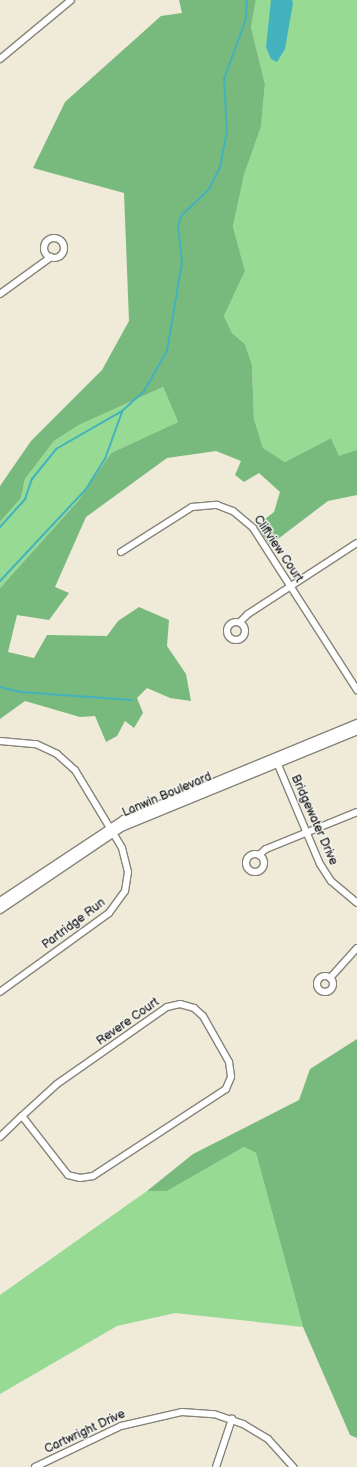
<!DOCTYPE html>
<html>
<head>
<meta charset="utf-8">
<style>
  body { margin:0 }
  #map { position:relative; width:357px; height:1467px; overflow:hidden; background:#efebd8; font-family:"Balsamiq Sans",sans-serif }
  div>[style] { position:absolute }
  .green>* { inset:0; background:#96da93 }
  .forest>* { inset:0; background:#78ba7d }
  .water>* { inset:0; background:#43b2be }
  .stream>* { height:2px; margin:-1px; padding:0 1px; transform-origin:1px; border-radius:1px; background:#43b2be }
  .roads { filter:drop-shadow(1px 0 #86847a) drop-shadow(-1px 0 #86847a) drop-shadow(0 1px #86847a) drop-shadow(0 -1px #86847a) }
  .street>* { height:6px; margin:-3px; padding:0 3px; transform-origin:3px; border-radius:3px; background:#fff }
  .street>.ring { margin:-3px; padding:0; box-sizing:content-box; background:none; border:6px solid #fff; border-radius:50% }
  .secondary>* { height:8px; margin:-4px; padding:0 4px; transform-origin:4px; border-radius:4px; background:#fff }
  span { translate:-50% -50%; white-space:nowrap; text-align:center; line-height:1.15; -webkit-text-stroke:3px #f6f6f2; paint-order:stroke }
  .street-label { font-size:12px; color:#1c1c1c }
</style>
</head>
<body>
<div id="map">
  <div class="green">
    <div style="clip-path:polygon(256px 0,357px 0,357px 450px,351px 455px,339px 456px,331px 438px,285px 462px,263px 448px,254px 419px,252px 365px,245px 344px,232px 333px,224px 316px,245px 271px,233px 228px,244px 175px,261px 125px,265px 84px,251px 27px)"></div>
    <div style="clip-path:polygon(163px 387px,178px 422px,111px 453px,78px 501px,0 588px,0 522px,21px 498px,25px 479px,54px 441px,79px 425px)"></div>
    <div style="clip-path:polygon(244px 1147px,256px 1153px,303px 1327px,175px 1313px,117px 1326px,0 1394px,0 1295px,147px 1191px,167px 1191px)"></div>
  </div>
  <div class="forest">
    <div style="clip-path:polygon(179px 0,256px 0,251px 27px,265px 84px,261px 126px,244px 175px,233px 227px,245px 271px,224px 316px,232px 333px,245px 344px,252px 365px,254px 419px,263px 448px,285px 462px,331px 438px,339px 456px,357px 450px,357px 495px,328px 501px,270px 545px,256px 526px,274px 512px,280px 492px,259px 473px,244px 482px,235px 475px,241px 461px,216px 451px,167px 458px,86px 517px,55px 587px,69px 593px,49px 620px,17px 615px,8px 652px,34px 658px,47px 635px,107px 636px,118px 621px,139px 607px,169px 620px,167px 646px,186px 674px,191px 701px,170px 698px,147px 688px,137px 698px,143px 713px,134px 728px,125px 721px,117px 736px,106px 742px,95px 716px,80px 717px,25px 701px,0 719px,0 588px,78px 501px,111px 453px,178px 422px,163px 387px,79px 425px,54px 441px,25px 479px,21px 498px,0 522px,0 486px,31px 441px,102px 370px,129px 321px,124px 193px,33px 168px,65px 102px,161px 16px,182px 13px)"></div>
    <div style="clip-path:polygon(357px 1039px,357px 1438px,350px 1435px,303px 1327px,256px 1153px,244px 1147px,167px 1191px,147px 1191px,193px 1154px,299px 1100px,310px 1069px)"></div>
  </div>
  <div class="water">
    <div style="clip-path:polygon(271px 0,292px 0,293px 3px,285px 49px,277px 62px,271px 59px,266px 47px)"></div>
  </div>
  <div class="stream">
    <div style="left:0;top:527px;width:38px;rotate:-48deg"></div>
    <div style="left:25px;top:499px;width:21px;rotate:-71deg"></div>
    <div style="left:32px;top:479px;width:38px;rotate:-51deg"></div>
    <div style="left:56px;top:449px;width:76px;rotate:-29.9deg"></div>
    <div style="left:122px;top:411px;width:30px;rotate:-42deg"></div>
    <div style="left:144px;top:391px;width:46px;rotate:-60.1deg"></div>
    <div style="left:167px;top:351px;width:90px;rotate:-80.4deg"></div>
    <div style="left:182px;top:262px;width:36px;rotate:-96deg"></div>
    <div style="left:178px;top:226px;width:10px;rotate:-73deg"></div>
    <div style="left:181px;top:216px;width:39px;rotate:-44deg"></div>
    <div style="left:209px;top:189px;width:25px;rotate:-63deg"></div>
    <div style="left:220px;top:167px;width:36px;rotate:-79deg"></div>
    <div style="left:227px;top:132px;width:53px;rotate:-93.2deg"></div>
    <div style="left:224px;top:79px;width:64px;rotate:-69.9deg"></div>
    <div style="left:246px;top:19px;width:19px;rotate:-87deg"></div>
    <div style="left:0;top:581px;width:126px;rotate:-46.9deg"></div>
    <div style="left:86px;top:489px;width:36px;rotate:-58deg"></div>
    <div style="left:105px;top:459px;width:50px;rotate:-70.1deg"></div>
    <div style="left:0;top:687px;width:21px;rotate:14deg"></div>
    <div style="left:20px;top:692px;width:112px;rotate:4.1deg"></div>
  </div>
  <div class="roads">
    <div class="street">
      <div style="left:0;top:59px;width:92px;rotate:-39.7deg"></div>
      <div class="ring" style="left:44px;top:238px;width:14px;height:14px"></div>
      <div style="left:0;top:294px;width:63px;rotate:-36deg"></div>
      <div style="left:121px;top:552px;width:84px;rotate:-32.4deg"></div>
      <div style="left:192px;top:507px;width:25px;rotate:-5deg"></div>
      <div style="left:217px;top:505px;width:17px;rotate:21deg"></div>
      <div style="left:233px;top:511px;width:26px;rotate:40deg"></div>
      <div style="left:253px;top:528px;width:193px;rotate:57.3deg"></div>
      <div class="ring" style="left:227px;top:622px;width:12px;height:12px"></div>
      <div style="left:240px;top:622px;width:11px;rotate:-45deg"></div>
      <div style="left:248px;top:614px;width:130px;rotate:-33.1deg"></div>
      <div style="left:0;top:741px;width:36px;rotate:5deg"></div>
      <div style="left:36px;top:744px;width:23px;rotate:25deg"></div>
      <div style="left:57px;top:754px;width:24px;rotate:42deg"></div>
      <div style="left:75px;top:770px;width:91px;rotate:58.9deg"></div>
      <div style="left:122px;top:848px;width:25px;rotate:76deg"></div>
      <div style="left:128px;top:872px;width:19px;rotate:99deg"></div>
      <div style="left:125px;top:891px;width:27px;rotate:126deg"></div>
      <div style="left:109px;top:913px;width:135px;rotate:144.1deg"></div>
      <div style="left:276px;top:760px;width:113px;rotate:67.1deg"></div>
      <div style="left:320px;top:864px;width:20px;rotate:57deg"></div>
      <div style="left:331px;top:881px;width:34px;rotate:40deg"></div>
      <div class="ring" style="left:246px;top:854px;width:12px;height:12px"></div>
      <div style="left:259px;top:855px;width:9px;rotate:-41deg"></div>
      <div style="left:266px;top:849px;width:98px;rotate:-22.1deg"></div>
      <div class="ring" style="left:317px;top:976px;width:10px;height:10px"></div>
      <div style="left:330px;top:978px;width:40px;rotate:-48deg"></div>
      <div style="left:180px;top:1004px;width:15px;rotate:16deg"></div>
      <div style="left:194px;top:1008px;width:12px;rotate:42deg"></div>
      <div style="left:203px;top:1016px;width:53px;rotate:60.5deg"></div>
      <div style="left:229px;top:1062px;width:15px;rotate:82deg"></div>
      <div style="left:231px;top:1077px;width:13px;rotate:113deg"></div>
      <div style="left:226px;top:1089px;width:159px;rotate:146.8deg"></div>
      <div style="left:93px;top:1176px;width:13px;rotate:171deg"></div>
      <div style="left:80px;top:1178px;width:12px;rotate:-166deg"></div>
      <div style="left:68px;top:1175px;width:75px;rotate:-127.9deg"></div>
      <div style="left:22px;top:1116px;width:47px;rotate:-42.4deg"></div>
      <div style="left:57px;top:1084px;width:134px;rotate:-35deg"></div>
      <div style="left:167px;top:1007px;width:13px;rotate:-13deg"></div>
      <div style="left:0;top:1137px;width:30px;rotate:-44deg"></div>
      <div style="left:35px;top:1467px;width:95px;rotate:-25.5deg"></div>
      <div style="left:121px;top:1426px;width:63px;rotate:-12.9deg"></div>
      <div style="left:182px;top:1412px;width:32px;rotate:4deg"></div>
      <div style="left:214px;top:1414px;width:31px;rotate:19deg"></div>
      <div style="left:243px;top:1424px;width:29px;rotate:31deg"></div>
      <div style="left:268px;top:1439px;width:38px;rotate:48deg"></div>
      <div style="left:216px;top:1467px;width:51px;rotate:-71.6deg"></div>
    </div>
    <div class="secondary">
      <div style="left:0;top:902px;width:149px;rotate:-33.5deg"></div>
      <div style="left:124px;top:820px;width:252px;rotate:-22.4deg"></div>
      <div style="left:0;top:909px;width:146px;rotate:-34.1deg"></div>
      <div style="left:121px;top:827px;width:255px;rotate:-22.3deg"></div>
    </div>
  </div>
  <div class="street-label">
    <span style="left:278px;top:549px;rotate:56deg">Cliffview Court</span>
    <span style="left:167px;top:795px;rotate:-23deg">Lanwin Boulevard</span>
    <span style="left:314px;top:820px;rotate:66deg">Bridgewater Drive</span>
    <span style="left:74px;top:924px;rotate:-37deg">Partridge Run</span>
    <span style="left:128px;top:1022px;rotate:-35deg">Revere Court</span>
    <span style="left:85px;top:1432px;rotate:-25deg">Cartwright Drive</span>
  </div>
</div>
</body>
</html>
